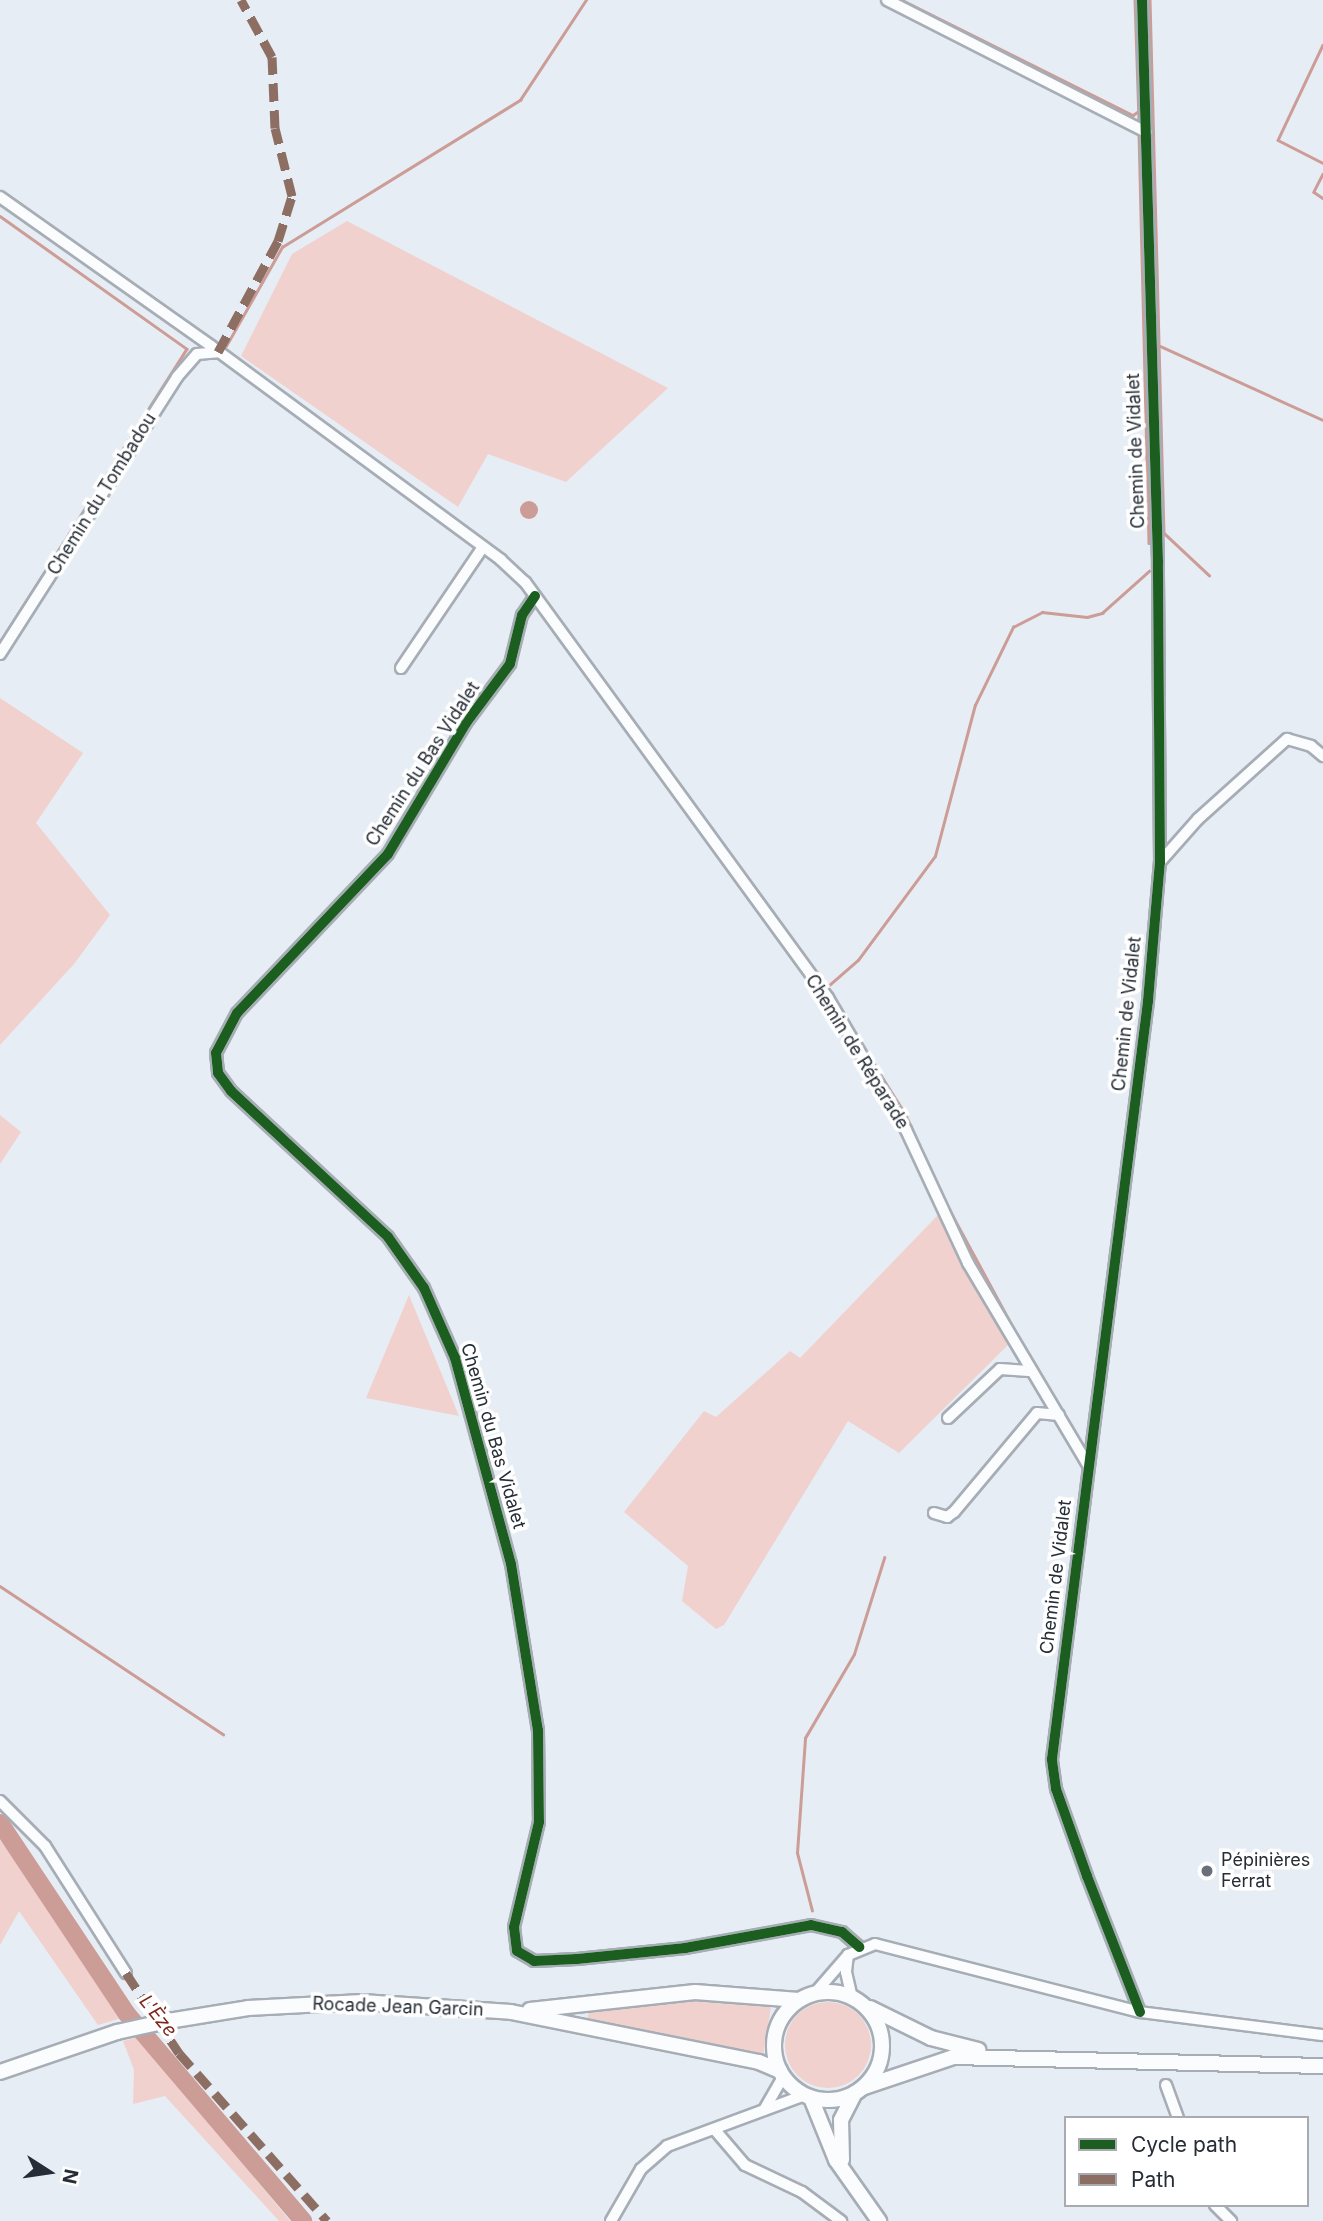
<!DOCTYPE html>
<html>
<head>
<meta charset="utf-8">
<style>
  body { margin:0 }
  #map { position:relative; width:1323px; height:2221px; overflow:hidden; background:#e7edf5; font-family:Inter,sans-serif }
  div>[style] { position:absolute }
  .green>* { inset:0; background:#f0d1ce }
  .round { border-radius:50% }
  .water>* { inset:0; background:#cc9c96 }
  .stream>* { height:2.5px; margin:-1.25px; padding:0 1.25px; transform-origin:1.25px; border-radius:1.25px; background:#cc9c96 }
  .river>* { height:18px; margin:-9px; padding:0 9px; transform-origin:9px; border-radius:9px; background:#cc9c96 }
  .roads { filter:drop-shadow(2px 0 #a7adb5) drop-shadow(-2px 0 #a7adb5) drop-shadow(0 2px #a7adb5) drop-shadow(0 -2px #a7adb5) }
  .minor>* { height:10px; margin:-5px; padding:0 5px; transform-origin:5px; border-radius:5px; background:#fbfcfe }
  .major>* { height:14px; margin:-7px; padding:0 7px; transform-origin:7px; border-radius:7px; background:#fbfcfe }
  .major>.ring { margin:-7px; padding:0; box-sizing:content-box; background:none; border:14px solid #fbfcfe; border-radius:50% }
  .quiet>* { height:9px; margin-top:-4.5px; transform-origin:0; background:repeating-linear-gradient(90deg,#8d6e63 0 18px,transparent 0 27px) }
  .cycleway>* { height:10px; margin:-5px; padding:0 5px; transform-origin:5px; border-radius:5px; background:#1b5e20 }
  .dots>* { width:19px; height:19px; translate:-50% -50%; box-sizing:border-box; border:4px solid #fff; border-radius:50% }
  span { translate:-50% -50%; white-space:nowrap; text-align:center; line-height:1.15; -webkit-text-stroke:7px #fff; paint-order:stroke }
  .street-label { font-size:18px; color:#262d36 }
  .poi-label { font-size:18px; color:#262d36 }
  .left { translate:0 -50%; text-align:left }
  .water-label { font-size:19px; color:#7c261c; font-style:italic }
  .legend { position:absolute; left:1064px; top:2116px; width:245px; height:91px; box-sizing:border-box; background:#fff; border:2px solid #a8abaf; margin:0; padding:9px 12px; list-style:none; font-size:21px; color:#262d36 }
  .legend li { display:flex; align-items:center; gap:14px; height:35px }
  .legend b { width:35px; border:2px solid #a8abaf }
  .north { position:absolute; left:14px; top:2137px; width:70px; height:70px; -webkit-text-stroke:5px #fff; paint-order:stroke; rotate:102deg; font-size:19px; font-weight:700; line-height:28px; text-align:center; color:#262d36 }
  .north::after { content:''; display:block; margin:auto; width:24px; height:32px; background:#262d36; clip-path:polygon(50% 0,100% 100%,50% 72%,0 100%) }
</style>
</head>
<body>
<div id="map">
  <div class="green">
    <div style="clip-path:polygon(347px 221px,668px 388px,566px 482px,488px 454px,458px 507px,241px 356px,292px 254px)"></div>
    <div style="clip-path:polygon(0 698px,83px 753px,36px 823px,110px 915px,74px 964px,0 1045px)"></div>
    <div style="clip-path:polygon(0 1115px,21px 1132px,0 1164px)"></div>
    <div style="clip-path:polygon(938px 1215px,1008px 1345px,899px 1453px,848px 1421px,724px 1625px,716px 1629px,682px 1601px,688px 1566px,624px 1512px,704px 1411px,716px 1417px,790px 1351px,800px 1358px)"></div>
    <div style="clip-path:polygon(409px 1295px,459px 1416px,366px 1398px)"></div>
    <div style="clip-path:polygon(0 1840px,61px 1921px,125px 2017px,98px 2025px,19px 1911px,0 1945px)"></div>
    <div style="clip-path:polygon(691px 1999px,771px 2007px,763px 2057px,587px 2019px,589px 2011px,598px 2009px)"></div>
    <div class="round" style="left:785px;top:2002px;width:86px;height:86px"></div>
    <div style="clip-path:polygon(140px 2037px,160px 2062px,290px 2221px,279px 2221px,165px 2096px,133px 2104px,134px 2070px,123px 2041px)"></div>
  </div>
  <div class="water">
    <div class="round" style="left:520px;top:501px;width:18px;height:18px"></div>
  </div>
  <div class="stream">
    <div style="left:902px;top:0;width:258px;rotate:26.5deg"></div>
    <div style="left:1133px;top:115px;width:9px;rotate:-36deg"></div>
    <div style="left:1135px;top:0;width:123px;rotate:88.1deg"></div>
    <div style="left:1150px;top:0;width:533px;rotate:88.5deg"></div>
    <div style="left:1164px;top:533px;width:62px;rotate:43deg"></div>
    <div style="left:1323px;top:45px;width:105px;rotate:115.3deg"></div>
    <div style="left:1278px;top:140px;width:51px;rotate:27.1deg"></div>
    <div style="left:1139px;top:133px;width:410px;rotate:88.6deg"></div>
    <div style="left:1323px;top:174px;width:20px;rotate:117deg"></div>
    <div style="left:1314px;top:192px;width:11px;rotate:34deg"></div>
    <div style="left:0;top:216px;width:229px;rotate:35.4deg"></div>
    <div style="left:187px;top:349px;width:348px;rotate:122.5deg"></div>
    <div style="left:226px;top:346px;width:114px;rotate:-60.5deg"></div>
    <div style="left:282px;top:247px;width:280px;rotate:-31.7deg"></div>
    <div style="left:520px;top:100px;width:120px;rotate:-56.6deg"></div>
    <div style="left:1160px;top:346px;width:179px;rotate:24.4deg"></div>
    <div style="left:666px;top:766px;width:273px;rotate:53.9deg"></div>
    <div style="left:827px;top:987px;width:41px;rotate:-41.1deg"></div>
    <div style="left:858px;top:960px;width:129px;rotate:-53.5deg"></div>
    <div style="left:935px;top:856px;width:156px;rotate:-75.2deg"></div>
    <div style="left:975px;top:705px;width:87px;rotate:-64deg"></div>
    <div style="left:1013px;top:627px;width:33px;rotate:-27deg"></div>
    <div style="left:1042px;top:612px;width:45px;rotate:6.3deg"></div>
    <div style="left:1087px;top:617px;width:16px;rotate:-15deg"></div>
    <div style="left:1102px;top:613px;width:63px;rotate:-41.8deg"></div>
    <div style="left:858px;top:1039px;width:90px;rotate:57.7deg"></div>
    <div style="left:906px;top:1115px;width:50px;rotate:66.5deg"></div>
    <div style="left:947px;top:1205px;width:141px;rotate:61.6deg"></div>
    <div style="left:0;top:1586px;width:268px;rotate:33.6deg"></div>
    <div style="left:812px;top:1911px;width:60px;rotate:-104.5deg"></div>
    <div style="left:797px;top:1853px;width:115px;rotate:-86deg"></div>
    <div style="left:805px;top:1738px;width:97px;rotate:-59.7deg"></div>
    <div style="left:854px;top:1654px;width:101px;rotate:-72.6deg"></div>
  </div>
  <div class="river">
    <div style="left:0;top:1823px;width:229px;rotate:56.4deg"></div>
    <div style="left:127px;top:2014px;width:272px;rotate:49.6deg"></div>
  </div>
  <div class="roads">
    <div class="minor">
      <div style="left:887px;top:0;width:291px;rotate:27deg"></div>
      <div style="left:0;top:197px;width:258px;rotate:35.2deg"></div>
      <div style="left:211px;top:346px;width:360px;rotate:36.4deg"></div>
      <div style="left:501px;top:560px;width:33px;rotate:43deg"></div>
      <div style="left:525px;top:582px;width:515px;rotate:53.93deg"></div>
      <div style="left:828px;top:998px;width:153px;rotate:59.4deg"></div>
      <div style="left:906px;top:1130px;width:147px;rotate:65deg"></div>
      <div style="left:968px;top:1263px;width:235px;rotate:59.3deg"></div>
      <div style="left:535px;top:596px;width:23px;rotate:124deg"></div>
      <div style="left:522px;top:615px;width:50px;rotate:103.8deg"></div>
      <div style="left:510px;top:664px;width:74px;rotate:126.7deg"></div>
      <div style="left:466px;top:723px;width:152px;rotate:120.8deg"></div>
      <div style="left:388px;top:854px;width:219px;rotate:133.5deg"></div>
      <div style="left:237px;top:1013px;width:45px;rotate:117.7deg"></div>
      <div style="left:216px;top:1053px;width:20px;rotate:84deg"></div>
      <div style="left:218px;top:1073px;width:22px;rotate:54deg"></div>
      <div style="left:231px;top:1091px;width:214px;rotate:42.9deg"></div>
      <div style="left:388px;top:1237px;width:62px;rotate:54.8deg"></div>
      <div style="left:424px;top:1288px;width:77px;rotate:66.1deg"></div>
      <div style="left:455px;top:1358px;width:213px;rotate:74.8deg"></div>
      <div style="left:511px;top:1564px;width:168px;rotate:80.8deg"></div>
      <div style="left:538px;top:1730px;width:92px;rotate:89.4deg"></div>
      <div style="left:539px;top:1822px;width:108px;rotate:103.4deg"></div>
      <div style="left:514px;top:1927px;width:24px;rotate:83deg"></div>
      <div style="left:517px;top:1951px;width:20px;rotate:30deg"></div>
      <div style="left:534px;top:1961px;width:43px;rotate:-2.7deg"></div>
      <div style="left:577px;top:1959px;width:109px;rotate:-5.8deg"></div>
      <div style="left:685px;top:1948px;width:128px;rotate:-10.3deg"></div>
      <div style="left:811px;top:1925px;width:32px;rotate:13deg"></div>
      <div style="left:842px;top:1932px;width:23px;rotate:41deg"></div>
      <div style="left:0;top:654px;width:329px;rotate:-57.4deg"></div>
      <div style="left:177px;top:377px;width:30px;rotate:-49deg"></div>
      <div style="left:197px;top:354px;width:21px;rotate:-5deg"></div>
      <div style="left:401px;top:668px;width:146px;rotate:-55.9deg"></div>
      <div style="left:1160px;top:862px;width:57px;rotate:-48.5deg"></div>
      <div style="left:1198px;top:819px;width:120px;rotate:-42deg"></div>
      <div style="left:1287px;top:739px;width:25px;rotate:16deg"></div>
      <div style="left:1311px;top:746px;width:16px;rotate:40deg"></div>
      <div style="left:948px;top:1418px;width:71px;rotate:-43.3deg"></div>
      <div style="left:1000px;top:1369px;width:32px;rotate:4deg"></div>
      <div style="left:934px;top:1513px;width:14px;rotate:17deg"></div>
      <div style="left:947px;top:1517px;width:9px;rotate:-36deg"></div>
      <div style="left:954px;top:1512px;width:129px;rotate:-50deg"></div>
      <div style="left:1037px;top:1413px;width:22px;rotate:5deg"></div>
      <div style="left:0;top:1801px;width:64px;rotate:45deg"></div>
      <div style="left:45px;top:1846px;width:151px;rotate:57.5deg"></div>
      <div style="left:848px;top:1955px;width:17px;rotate:97deg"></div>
      <div style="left:846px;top:1972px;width:26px;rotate:77deg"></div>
      <div style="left:815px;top:1993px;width:50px;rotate:-49deg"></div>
      <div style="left:848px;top:1955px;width:29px;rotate:-22deg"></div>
      <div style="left:875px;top:1944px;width:274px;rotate:14.4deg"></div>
      <div style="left:1140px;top:2012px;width:184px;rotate:7.2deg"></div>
      <div style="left:1140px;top:2012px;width:146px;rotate:-111.3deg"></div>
      <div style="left:1087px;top:1876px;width:92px;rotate:-109.6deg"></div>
      <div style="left:1056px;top:1789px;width:30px;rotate:-98deg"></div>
      <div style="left:1052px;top:1759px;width:764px;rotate:-82.78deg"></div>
      <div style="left:1148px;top:1001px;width:140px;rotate:-85.1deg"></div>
      <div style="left:1160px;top:862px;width:300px;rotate:-90.4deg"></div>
      <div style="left:1158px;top:562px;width:562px;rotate:-91.63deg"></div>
      <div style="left:1166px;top:2085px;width:35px;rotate:70deg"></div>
      <div style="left:764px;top:2110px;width:38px;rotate:-60deg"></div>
      <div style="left:715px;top:2130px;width:46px;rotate:49.4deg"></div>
      <div style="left:745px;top:2165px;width:63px;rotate:25.3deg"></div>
      <div style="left:802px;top:2192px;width:49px;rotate:36.6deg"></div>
      <div style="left:1215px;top:2205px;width:23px;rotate:45deg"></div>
      <div style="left:611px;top:2221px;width:60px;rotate:-60deg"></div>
      <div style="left:641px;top:2169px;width:35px;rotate:-41deg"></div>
      <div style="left:667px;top:2146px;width:147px;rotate:-20.3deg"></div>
    </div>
    <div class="major">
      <div class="ring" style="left:774px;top:1992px;width:94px;height:94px"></div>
      <div style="left:870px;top:2008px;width:68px;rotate:26.2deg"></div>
      <div style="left:931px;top:2038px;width:49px;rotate:14.3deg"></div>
      <div style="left:530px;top:2010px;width:166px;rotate:-6.2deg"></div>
      <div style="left:695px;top:1992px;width:104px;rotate:4.4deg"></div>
      <div style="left:0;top:2072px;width:124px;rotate:-18.9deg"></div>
      <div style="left:117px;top:2032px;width:46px;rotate:-12.5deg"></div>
      <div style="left:162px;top:2022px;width:87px;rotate:-9.2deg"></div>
      <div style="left:248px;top:2008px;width:114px;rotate:-3deg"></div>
      <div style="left:362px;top:2002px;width:149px;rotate:3.8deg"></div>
      <div style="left:511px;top:2012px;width:253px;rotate:11.4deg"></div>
      <div style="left:759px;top:2062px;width:23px;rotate:23deg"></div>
      <div style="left:864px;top:2087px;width:94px;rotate:-18.6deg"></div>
      <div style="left:953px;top:2057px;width:370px;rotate:1.4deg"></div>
      <div style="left:811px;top:2098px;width:67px;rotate:68deg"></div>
      <div style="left:836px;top:2160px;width:75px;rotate:54.8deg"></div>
      <div style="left:842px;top:2160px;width:40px;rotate:-91.4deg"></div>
      <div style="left:841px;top:2120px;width:30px;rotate:-63deg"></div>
    </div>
  </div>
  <div class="quiet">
    <div style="left:218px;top:352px;width:126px;rotate:-61.6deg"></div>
    <div style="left:278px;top:241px;width:47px;rotate:-72.7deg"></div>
    <div style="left:292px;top:196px;width:70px;rotate:-104deg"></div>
    <div style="left:275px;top:128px;width:71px;rotate:-92.4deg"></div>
    <div style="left:272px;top:57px;width:65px;rotate:-118.5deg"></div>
    <div style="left:126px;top:1973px;width:96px;rotate:56.5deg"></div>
    <div style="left:179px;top:2053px;width:224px;rotate:48.6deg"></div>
  </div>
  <div class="cycleway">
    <div style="left:535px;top:596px;width:23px;rotate:124deg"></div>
    <div style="left:522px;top:615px;width:50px;rotate:103.8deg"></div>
    <div style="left:510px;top:664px;width:74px;rotate:126.7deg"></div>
    <div style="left:466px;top:723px;width:152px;rotate:120.8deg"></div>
    <div style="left:388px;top:854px;width:219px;rotate:133.5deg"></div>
    <div style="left:237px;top:1013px;width:45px;rotate:117.7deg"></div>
    <div style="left:216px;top:1053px;width:20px;rotate:84deg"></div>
    <div style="left:218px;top:1073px;width:22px;rotate:54deg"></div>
    <div style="left:231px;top:1091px;width:214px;rotate:42.9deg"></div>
    <div style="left:388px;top:1237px;width:62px;rotate:54.8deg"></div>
    <div style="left:424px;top:1288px;width:77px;rotate:66.1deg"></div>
    <div style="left:455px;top:1358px;width:213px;rotate:74.8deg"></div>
    <div style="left:511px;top:1564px;width:168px;rotate:80.8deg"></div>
    <div style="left:538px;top:1730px;width:92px;rotate:89.4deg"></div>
    <div style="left:539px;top:1822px;width:108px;rotate:103.4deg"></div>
    <div style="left:514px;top:1927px;width:24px;rotate:83deg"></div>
    <div style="left:517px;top:1951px;width:20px;rotate:30deg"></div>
    <div style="left:534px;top:1961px;width:43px;rotate:-2.7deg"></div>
    <div style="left:577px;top:1959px;width:109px;rotate:-5.8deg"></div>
    <div style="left:685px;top:1948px;width:128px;rotate:-10.3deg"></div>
    <div style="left:811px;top:1925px;width:32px;rotate:13deg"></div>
    <div style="left:842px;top:1932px;width:23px;rotate:41deg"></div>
    <div style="left:1140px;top:2012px;width:146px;rotate:-111.3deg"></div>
    <div style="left:1087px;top:1876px;width:92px;rotate:-109.6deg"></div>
    <div style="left:1056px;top:1789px;width:30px;rotate:-98deg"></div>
    <div style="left:1052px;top:1759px;width:764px;rotate:-82.78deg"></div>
    <div style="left:1148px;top:1001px;width:140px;rotate:-85.1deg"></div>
    <div style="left:1160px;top:862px;width:300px;rotate:-90.4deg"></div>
    <div style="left:1158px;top:562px;width:562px;rotate:-91.63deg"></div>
  </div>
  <div class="dots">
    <div style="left:1207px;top:1871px;background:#6a7079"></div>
  </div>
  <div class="street-label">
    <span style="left:1136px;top:451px;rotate:-92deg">Chemin de Vidalet</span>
    <span style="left:102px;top:494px;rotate:-58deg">Chemin du Tombadou</span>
    <span style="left:423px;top:764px;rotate:-57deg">Chemin du Bas Vidalet</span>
    <span style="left:1127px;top:1014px;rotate:-84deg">Chemin de Vidalet</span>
    <span style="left:857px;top:1052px;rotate:58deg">Chemin de Réparade</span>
    <span style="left:493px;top:1436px;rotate:74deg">Chemin du Bas Vidalet</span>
    <span style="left:1056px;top:1577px;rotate:-83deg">Chemin de Vidalet</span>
    <span style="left:398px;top:2007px;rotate:2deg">Rocade Jean Garcin</span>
  </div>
  <div class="poi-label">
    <span class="left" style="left:1221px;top:1871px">Pépinières<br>Ferrat</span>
  </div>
  <div class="water-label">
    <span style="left:158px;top:2016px;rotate:51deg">L'Èze</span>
  </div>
  <ul class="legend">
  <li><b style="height:9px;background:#1b5e20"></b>Cycle path</li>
  <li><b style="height:9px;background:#8d6e63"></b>Path</li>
  </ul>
  <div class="north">N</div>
</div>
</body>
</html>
